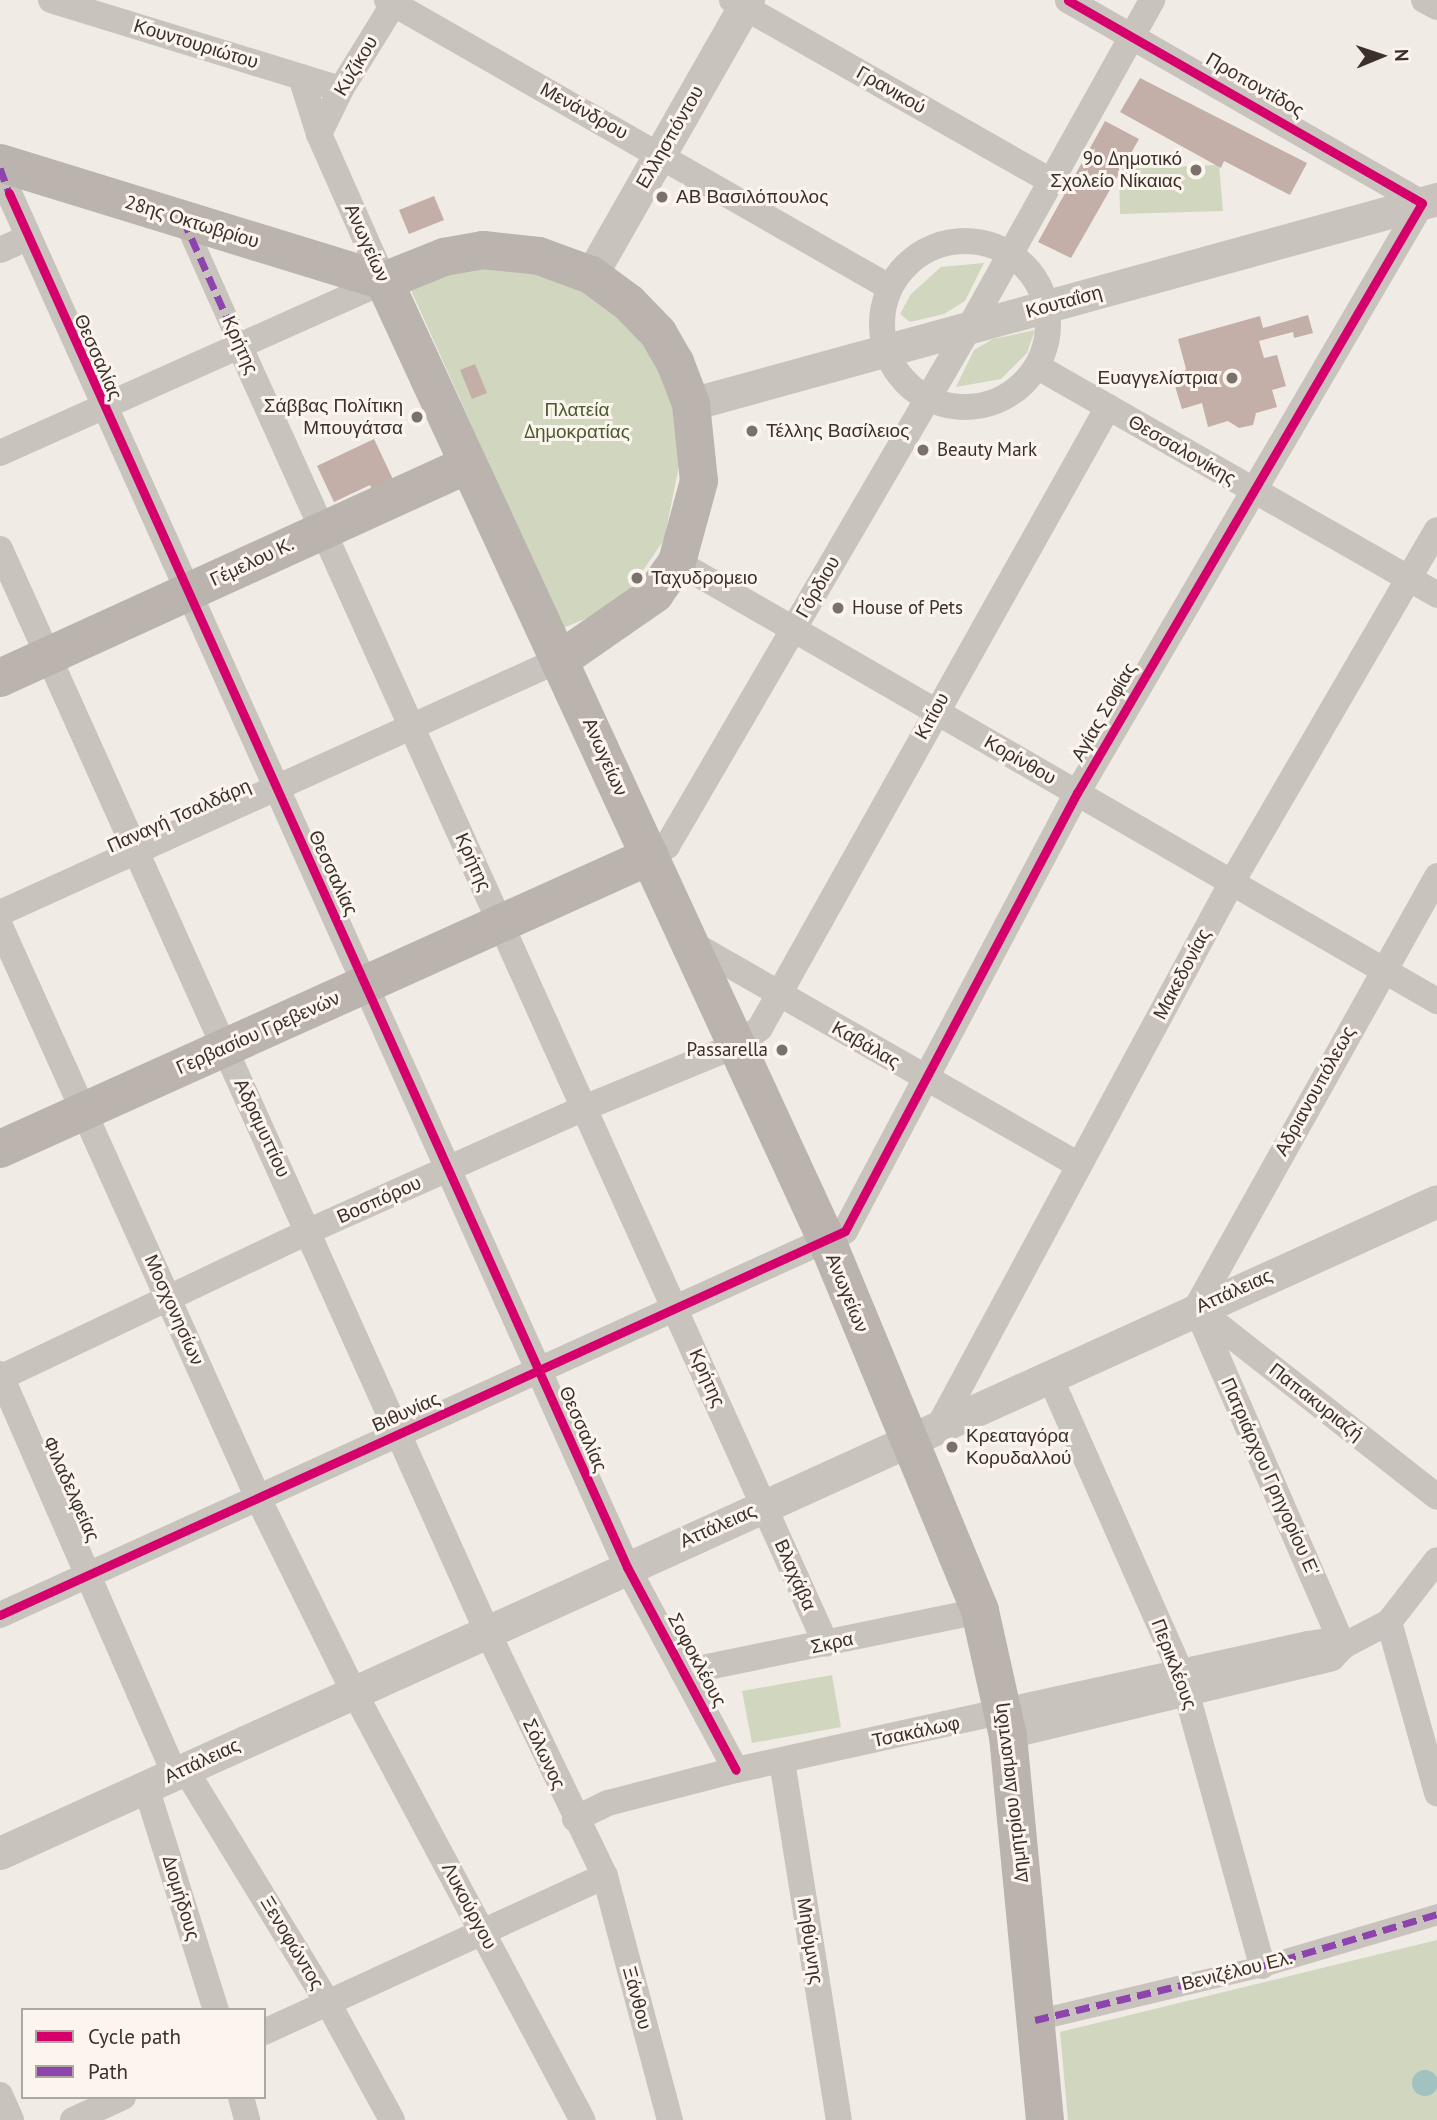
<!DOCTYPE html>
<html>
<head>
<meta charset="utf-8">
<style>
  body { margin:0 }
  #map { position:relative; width:1437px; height:2120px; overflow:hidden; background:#f0ebe5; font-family:"PT Sans",sans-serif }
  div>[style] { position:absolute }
  .green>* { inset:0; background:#d1d6bf }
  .water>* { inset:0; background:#a1c2c1 }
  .round { border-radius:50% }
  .building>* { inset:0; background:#c3afa7 }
  .pedestrian>* { height:21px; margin:-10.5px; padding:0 10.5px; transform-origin:10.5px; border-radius:10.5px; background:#c9c3be }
  .minor>* { height:26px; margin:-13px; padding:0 13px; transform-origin:13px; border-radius:13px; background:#c9c3be }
  .minor>.ring { margin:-13px; padding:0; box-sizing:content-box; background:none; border:26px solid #c9c3be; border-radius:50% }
  .tertiary>* { height:33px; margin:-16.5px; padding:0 16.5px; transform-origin:16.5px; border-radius:16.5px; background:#c9c3be }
  .secondary>* { height:38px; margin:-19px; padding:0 19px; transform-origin:19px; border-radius:19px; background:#bab3ae }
  .quiet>* { height:7px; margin-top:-3.5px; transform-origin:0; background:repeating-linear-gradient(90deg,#8e44ad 0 14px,transparent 0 21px) }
  .cycleway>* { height:9px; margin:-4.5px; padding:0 4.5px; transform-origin:4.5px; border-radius:4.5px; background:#d6006c }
  .dots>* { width:19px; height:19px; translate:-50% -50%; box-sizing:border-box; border:4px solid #fbf5ee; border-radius:50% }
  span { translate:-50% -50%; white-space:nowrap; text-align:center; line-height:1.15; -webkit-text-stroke:6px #fbf5ee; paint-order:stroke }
  .street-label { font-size:19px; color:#3b302b }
  .poi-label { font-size:19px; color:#3b302b }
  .right { translate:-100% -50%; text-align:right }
  .left { translate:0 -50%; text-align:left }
  .park-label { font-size:19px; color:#4a5a2e }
  .legend { position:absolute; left:21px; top:2008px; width:245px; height:91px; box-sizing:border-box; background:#fbf5ee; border:2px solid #aea6a0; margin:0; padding:9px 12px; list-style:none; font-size:21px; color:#3b302b }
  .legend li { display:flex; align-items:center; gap:14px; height:35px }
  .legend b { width:35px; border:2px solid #aea6a0 }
  .north { position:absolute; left:1346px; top:21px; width:70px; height:70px; -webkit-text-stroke:5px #fbf5ee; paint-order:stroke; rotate:88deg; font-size:19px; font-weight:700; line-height:28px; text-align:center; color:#3b302b }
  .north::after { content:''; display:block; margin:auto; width:24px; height:32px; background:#3b302b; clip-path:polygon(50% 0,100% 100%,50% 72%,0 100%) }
</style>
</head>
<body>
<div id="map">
  <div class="green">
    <div style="clip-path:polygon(1219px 165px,1223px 211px,1120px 214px,1119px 169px)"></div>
    <div style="clip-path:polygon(984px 263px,965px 301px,944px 314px,910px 322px,900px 314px,911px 294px,941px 267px)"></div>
    <div style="clip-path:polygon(469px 265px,548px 270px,618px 311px,668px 380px,681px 456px,664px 540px,619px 605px,563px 628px,410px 288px)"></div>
    <div style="clip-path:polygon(1035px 330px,1027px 353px,1001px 379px,956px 387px,974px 350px,993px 339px)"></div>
    <div style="clip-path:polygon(832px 1675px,841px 1727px,752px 1743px,742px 1691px)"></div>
    <div style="clip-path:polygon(1437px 1940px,1437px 2120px,1068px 2120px,1060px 2032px)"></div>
  </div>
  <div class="water">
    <div class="round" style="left:1412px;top:2070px;width:26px;height:26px"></div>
  </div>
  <div class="building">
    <div style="clip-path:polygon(1140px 78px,1307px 163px,1290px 195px,1224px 161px,1221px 168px,1120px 112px)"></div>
    <div style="clip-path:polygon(1105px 121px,1139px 139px,1071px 258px,1038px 242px)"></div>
    <div style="clip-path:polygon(434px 196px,444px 220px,409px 234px,399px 210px)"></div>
    <div style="clip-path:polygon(1308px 315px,1313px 333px,1294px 338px,1293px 332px,1259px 341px,1264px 358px,1277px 355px,1286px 386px,1272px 390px,1277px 407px,1256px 413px,1253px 425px,1239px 428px,1228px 421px,1208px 427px,1202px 403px,1182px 409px,1175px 386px,1186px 369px,1178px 339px,1260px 316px,1263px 328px)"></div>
    <div style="clip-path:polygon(475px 364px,487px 393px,472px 399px,460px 370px)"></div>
    <div style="clip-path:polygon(374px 439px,399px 492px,378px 502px,370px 485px,334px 502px,317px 466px)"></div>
  </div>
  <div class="pedestrian">
    <div style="left:183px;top:219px;width:138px;rotate:66deg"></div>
    <div style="left:1035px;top:2020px;width:233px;rotate:-13.4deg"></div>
    <div style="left:1262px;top:1966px;width:183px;rotate:-16.5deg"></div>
  </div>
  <div class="minor">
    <div style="left:51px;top:0;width:303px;rotate:17.1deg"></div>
    <div style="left:387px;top:0;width:578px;rotate:29.76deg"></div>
    <div style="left:732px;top:0;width:366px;rotate:29.6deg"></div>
    <div style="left:1424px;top:0;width:15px;rotate:28deg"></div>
    <div style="left:319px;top:134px;width:50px;rotate:-63.9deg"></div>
    <div style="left:341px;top:89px;width:105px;rotate:-58.3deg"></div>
    <div style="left:9px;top:193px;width:1507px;rotate:65.78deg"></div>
    <div style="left:627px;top:1567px;width:230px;rotate:61.8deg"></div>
    <div class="ring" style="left:882px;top:241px;width:140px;height:140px"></div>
    <div style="left:0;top:250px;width:27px;rotate:-24deg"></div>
    <div style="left:239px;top:345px;width:1425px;rotate:65.68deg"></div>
    <div style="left:1038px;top:367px;width:460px;rotate:29.7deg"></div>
    <div style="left:0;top:453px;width:421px;rotate:-24.1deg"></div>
    <div style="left:384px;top:281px;width:161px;rotate:-113.9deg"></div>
    <div style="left:319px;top:134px;width:60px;rotate:-107.5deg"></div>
    <div style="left:0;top:549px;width:1187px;rotate:65.77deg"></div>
    <div style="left:487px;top:1631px;width:272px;rotate:64.3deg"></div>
    <div style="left:605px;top:1876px;width:253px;rotate:75.1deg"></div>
    <div style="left:677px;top:562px;width:878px;rotate:30.01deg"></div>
    <div style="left:650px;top:856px;width:20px;rotate:-30deg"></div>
    <div style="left:667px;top:846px;width:600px;rotate:-59.76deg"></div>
    <div style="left:969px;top:328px;width:376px;rotate:-60.8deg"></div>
    <div style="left:0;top:913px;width:616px;rotate:-24.36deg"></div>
    <div style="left:0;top:926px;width:627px;rotate:65.72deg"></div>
    <div style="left:258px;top:1498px;width:216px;rotate:63.7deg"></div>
    <div style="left:354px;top:1692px;width:485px;rotate:61.9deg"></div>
    <div style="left:691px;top:943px;width:447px;rotate:29.8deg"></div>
    <div style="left:1196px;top:1308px;width:495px;rotate:-60.8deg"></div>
    <div style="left:1196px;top:1308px;width:369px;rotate:66.5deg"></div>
    <div style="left:1200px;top:1311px;width:301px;rotate:38.1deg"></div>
    <div style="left:0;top:1374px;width:435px;rotate:66.4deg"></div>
    <div style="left:1049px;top:1375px;width:326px;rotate:66.1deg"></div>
    <div style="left:1181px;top:1673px;width:304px;rotate:74.5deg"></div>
    <div style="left:0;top:1378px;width:342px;rotate:-25.4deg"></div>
    <div style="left:309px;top:1231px;width:301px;rotate:-24.1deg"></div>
    <div style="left:584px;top:1108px;width:168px;rotate:-22.4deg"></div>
    <div style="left:739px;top:1044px;width:26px;rotate:-37deg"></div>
    <div style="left:760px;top:1028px;width:712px;rotate:-60.73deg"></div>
    <div style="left:940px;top:1424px;width:616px;rotate:-61.69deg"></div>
    <div style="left:1232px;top:882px;width:407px;rotate:-59.8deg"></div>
    <div style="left:0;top:1615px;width:928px;rotate:-24.44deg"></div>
    <div style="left:845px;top:1231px;width:496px;rotate:-62.1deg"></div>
    <div style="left:1077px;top:793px;width:683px;rotate:-59.68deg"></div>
    <div style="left:1422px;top:203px;width:408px;rotate:-150.2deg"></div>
    <div style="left:1389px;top:1622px;width:178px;rotate:74.3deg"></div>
    <div style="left:683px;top:1672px;width:303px;rotate:-11.6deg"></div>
    <div style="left:1008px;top:1736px;width:333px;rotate:-13.5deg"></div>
    <div style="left:1332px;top:1658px;width:16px;rotate:-47deg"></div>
    <div style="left:1343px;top:1646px;width:52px;rotate:-27.6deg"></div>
    <div style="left:1389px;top:1622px;width:78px;rotate:-52.3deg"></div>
    <div style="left:782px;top:1761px;width:363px;rotate:81deg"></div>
    <div style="left:185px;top:1769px;width:274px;rotate:58.6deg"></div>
    <div style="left:328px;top:2003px;width:133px;rotate:61.3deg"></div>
    <div style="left:146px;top:1787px;width:234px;rotate:72.6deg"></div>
    <div style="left:575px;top:1819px;width:37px;rotate:-26deg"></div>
    <div style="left:608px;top:1803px;width:132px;rotate:-14.5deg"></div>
    <div style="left:736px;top:1770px;width:586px;rotate:-12.42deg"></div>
    <div style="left:1308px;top:1644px;width:19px;rotate:-9deg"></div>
    <div style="left:1327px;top:1641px;width:17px;rotate:17deg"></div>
    <div style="left:264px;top:2032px;width:375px;rotate:-24.6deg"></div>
    <div style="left:0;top:2095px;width:27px;rotate:66deg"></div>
    <div style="left:241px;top:2097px;width:24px;rotate:75deg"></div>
    <div style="left:73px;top:2120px;width:55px;rotate:-24.7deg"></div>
  </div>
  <div class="tertiary">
    <div style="left:591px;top:275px;width:317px;rotate:-60.3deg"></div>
    <div style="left:691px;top:404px;width:774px;rotate:-15.37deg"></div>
    <div style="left:0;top:1853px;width:1578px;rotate:-24.4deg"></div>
  </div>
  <div class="secondary">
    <div style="left:0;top:163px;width:402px;rotate:17.1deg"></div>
    <div style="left:384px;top:281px;width:1057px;rotate:65.23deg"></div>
    <div style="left:827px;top:1241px;width:400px;rotate:67.5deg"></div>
    <div style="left:980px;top:1611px;width:128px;rotate:77.4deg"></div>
    <div style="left:1008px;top:1736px;width:386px;rotate:84.5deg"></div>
    <div style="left:384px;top:281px;width:65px;rotate:-21.8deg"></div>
    <div style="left:444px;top:257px;width:40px;rotate:-10deg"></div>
    <div style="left:483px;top:250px;width:56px;rotate:6.1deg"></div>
    <div style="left:539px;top:256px;width:55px;rotate:20.1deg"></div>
    <div style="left:591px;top:275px;width:47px;rotate:36.4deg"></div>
    <div style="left:629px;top:303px;width:42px;rotate:46deg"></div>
    <div style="left:658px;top:333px;width:34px;rotate:60deg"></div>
    <div style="left:675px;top:362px;width:45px;rotate:69.1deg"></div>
    <div style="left:691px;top:404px;width:77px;rotate:84.1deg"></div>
    <div style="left:699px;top:481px;width:84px;rotate:105.2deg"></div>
    <div style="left:677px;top:562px;width:39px;rotate:125deg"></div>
    <div style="left:655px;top:594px;width:114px;rotate:145.3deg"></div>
    <div style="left:0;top:678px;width:513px;rotate:-24.52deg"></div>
    <div style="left:0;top:1149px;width:713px;rotate:-24.26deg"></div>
  </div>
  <div class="quiet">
    <div style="left:0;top:168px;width:27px;rotate:70deg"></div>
    <div style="left:183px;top:219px;width:138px;rotate:66deg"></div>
    <div style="left:1035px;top:2020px;width:233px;rotate:-13.4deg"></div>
    <div style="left:1262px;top:1966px;width:183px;rotate:-16.5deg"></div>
  </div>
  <div class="cycleway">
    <div style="left:9px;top:193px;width:1507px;rotate:65.78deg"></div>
    <div style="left:627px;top:1567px;width:230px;rotate:61.8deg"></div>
    <div style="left:0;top:1615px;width:928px;rotate:-24.44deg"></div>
    <div style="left:845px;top:1231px;width:496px;rotate:-62.1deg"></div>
    <div style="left:1077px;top:793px;width:683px;rotate:-59.68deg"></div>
    <div style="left:1422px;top:203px;width:408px;rotate:-150.2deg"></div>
  </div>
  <div class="dots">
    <div style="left:1196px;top:170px;background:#7a716c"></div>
    <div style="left:662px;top:197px;background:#7a716c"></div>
    <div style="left:1232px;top:378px;background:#7a716c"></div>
    <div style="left:417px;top:417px;background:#7a716c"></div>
    <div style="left:752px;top:431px;background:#7a716c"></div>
    <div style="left:923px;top:450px;background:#7a716c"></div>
    <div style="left:637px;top:578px;background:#7a716c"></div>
    <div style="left:838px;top:608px;background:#7a716c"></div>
    <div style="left:782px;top:1050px;background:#7a716c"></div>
    <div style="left:952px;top:1447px;background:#7a716c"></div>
  </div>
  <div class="street-label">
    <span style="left:196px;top:44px;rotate:17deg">Κουντουριώτου</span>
    <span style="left:356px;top:66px;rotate:-59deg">Κυζίκου</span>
    <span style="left:1255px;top:85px;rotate:30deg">Προποντίδος</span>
    <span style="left:891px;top:90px;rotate:30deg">Γρανικού</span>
    <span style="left:584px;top:111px;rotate:29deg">Μενάνδρου</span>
    <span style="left:670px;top:137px;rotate:-60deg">Ελλησπόντου</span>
    <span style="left:192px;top:222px;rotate:17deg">28ης Οκτωβρίου</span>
    <span style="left:367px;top:243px;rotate:66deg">Ανωγείων</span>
    <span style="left:1064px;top:302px;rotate:-15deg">Κουταΐση</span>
    <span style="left:240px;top:345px;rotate:66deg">Κρήτης</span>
    <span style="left:98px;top:357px;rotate:66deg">Θεσσαλίας</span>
    <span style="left:1182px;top:450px;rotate:30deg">Θεσσαλονίκης</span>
    <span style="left:252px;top:562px;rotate:-25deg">Γέμελου Κ.</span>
    <span style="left:818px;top:587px;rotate:-60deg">Γόρδιου</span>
    <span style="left:1104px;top:712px;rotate:-60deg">Αγίας Σοφίας</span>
    <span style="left:932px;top:716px;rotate:-61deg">Κιτίου</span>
    <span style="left:605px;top:757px;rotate:66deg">Ανωγείων</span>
    <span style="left:1020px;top:760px;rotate:30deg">Κορίνθου</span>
    <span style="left:179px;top:816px;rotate:-24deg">Παναγή Τσαλδάρη</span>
    <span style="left:473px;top:862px;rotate:66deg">Κρήτης</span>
    <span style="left:333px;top:873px;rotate:65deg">Θεσσαλίας</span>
    <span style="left:1182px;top:974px;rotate:-62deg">Μακεδονίας</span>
    <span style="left:258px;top:1033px;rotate:-24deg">Γερβασίου Γρεβενών</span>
    <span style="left:866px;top:1045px;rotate:30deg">Καβάλας</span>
    <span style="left:1315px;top:1091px;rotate:-61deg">Αδριανουπόλεως</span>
    <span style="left:262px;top:1128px;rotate:65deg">Αδραμυττίου</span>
    <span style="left:379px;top:1200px;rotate:-24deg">Βοσπόρου</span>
    <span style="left:1234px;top:1291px;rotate:-24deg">Αττάλειας</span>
    <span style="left:847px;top:1293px;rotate:68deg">Ανωγείων</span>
    <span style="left:174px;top:1310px;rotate:66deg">Μοσχονησίων</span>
    <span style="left:707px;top:1378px;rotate:66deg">Κρήτης</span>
    <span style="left:1316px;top:1402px;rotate:38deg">Παπακυριαζή</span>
    <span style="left:406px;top:1412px;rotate:-24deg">Βιθυνίας</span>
    <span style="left:583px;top:1429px;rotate:66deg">Θεσσαλίας</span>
    <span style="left:1270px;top:1477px;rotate:66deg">Πατριάρχου Γρηγορίου Ε'</span>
    <span style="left:71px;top:1489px;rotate:66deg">Φιλαδελφείας</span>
    <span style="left:718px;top:1526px;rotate:-24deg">Αττάλειας</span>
    <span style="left:795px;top:1575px;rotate:66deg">Βλαχάβα</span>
    <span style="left:832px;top:1643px;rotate:-12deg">Σκρα</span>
    <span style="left:697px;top:1660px;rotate:62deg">Σοφοκλέους</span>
    <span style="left:1174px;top:1664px;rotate:69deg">Περικλέους</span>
    <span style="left:916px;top:1732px;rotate:-12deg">Τσακάλωφ</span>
    <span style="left:544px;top:1754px;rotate:65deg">Σόλωνος</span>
    <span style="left:202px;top:1761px;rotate:-25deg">Αττάλειας</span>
    <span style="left:1011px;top:1793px;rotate:-97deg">Δημητρίου Διαμαντίδη</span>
    <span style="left:181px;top:1898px;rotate:73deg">Διομήδους</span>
    <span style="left:469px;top:1906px;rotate:62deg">Λυκούργου</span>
    <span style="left:810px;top:1941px;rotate:81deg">Μηθύμνης</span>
    <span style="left:292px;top:1943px;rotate:59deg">Ξενοφώντος</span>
    <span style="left:1237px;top:1971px;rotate:-14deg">Βενιζέλου Ελ.</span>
    <span style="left:637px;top:1998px;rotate:75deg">Ξάνθου</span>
  </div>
  <div class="poi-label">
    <span class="right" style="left:1182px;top:170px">9o Δημοτικό<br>Σχολείο Νίκαιας</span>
    <span class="left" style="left:676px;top:197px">ΑΒ Βασιλόπουλος</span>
    <span class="right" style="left:1218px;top:378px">Ευαγγελίστρια</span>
    <span class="right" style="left:403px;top:417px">Σάββας Πολίτικη<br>Μπουγάτσα</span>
    <span class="left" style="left:766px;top:431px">Τέλλης Βασίλειος</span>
    <span class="left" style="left:937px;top:450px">Beauty Mark</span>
    <span class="left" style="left:651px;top:578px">Ταχυδρομειο</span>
    <span class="left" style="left:852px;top:608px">House of Pets</span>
    <span class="right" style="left:768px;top:1050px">Passarella</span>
    <span class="left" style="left:966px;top:1447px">Κρεαταγόρα<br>Κορυδαλλού</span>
  </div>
  <div class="park-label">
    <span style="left:577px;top:421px">Πλατεία<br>Δημοκρατίας</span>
  </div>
  <ul class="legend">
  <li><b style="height:9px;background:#d6006c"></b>Cycle path</li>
  <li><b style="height:9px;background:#8e44ad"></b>Path</li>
  </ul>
  <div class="north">N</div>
</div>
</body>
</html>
